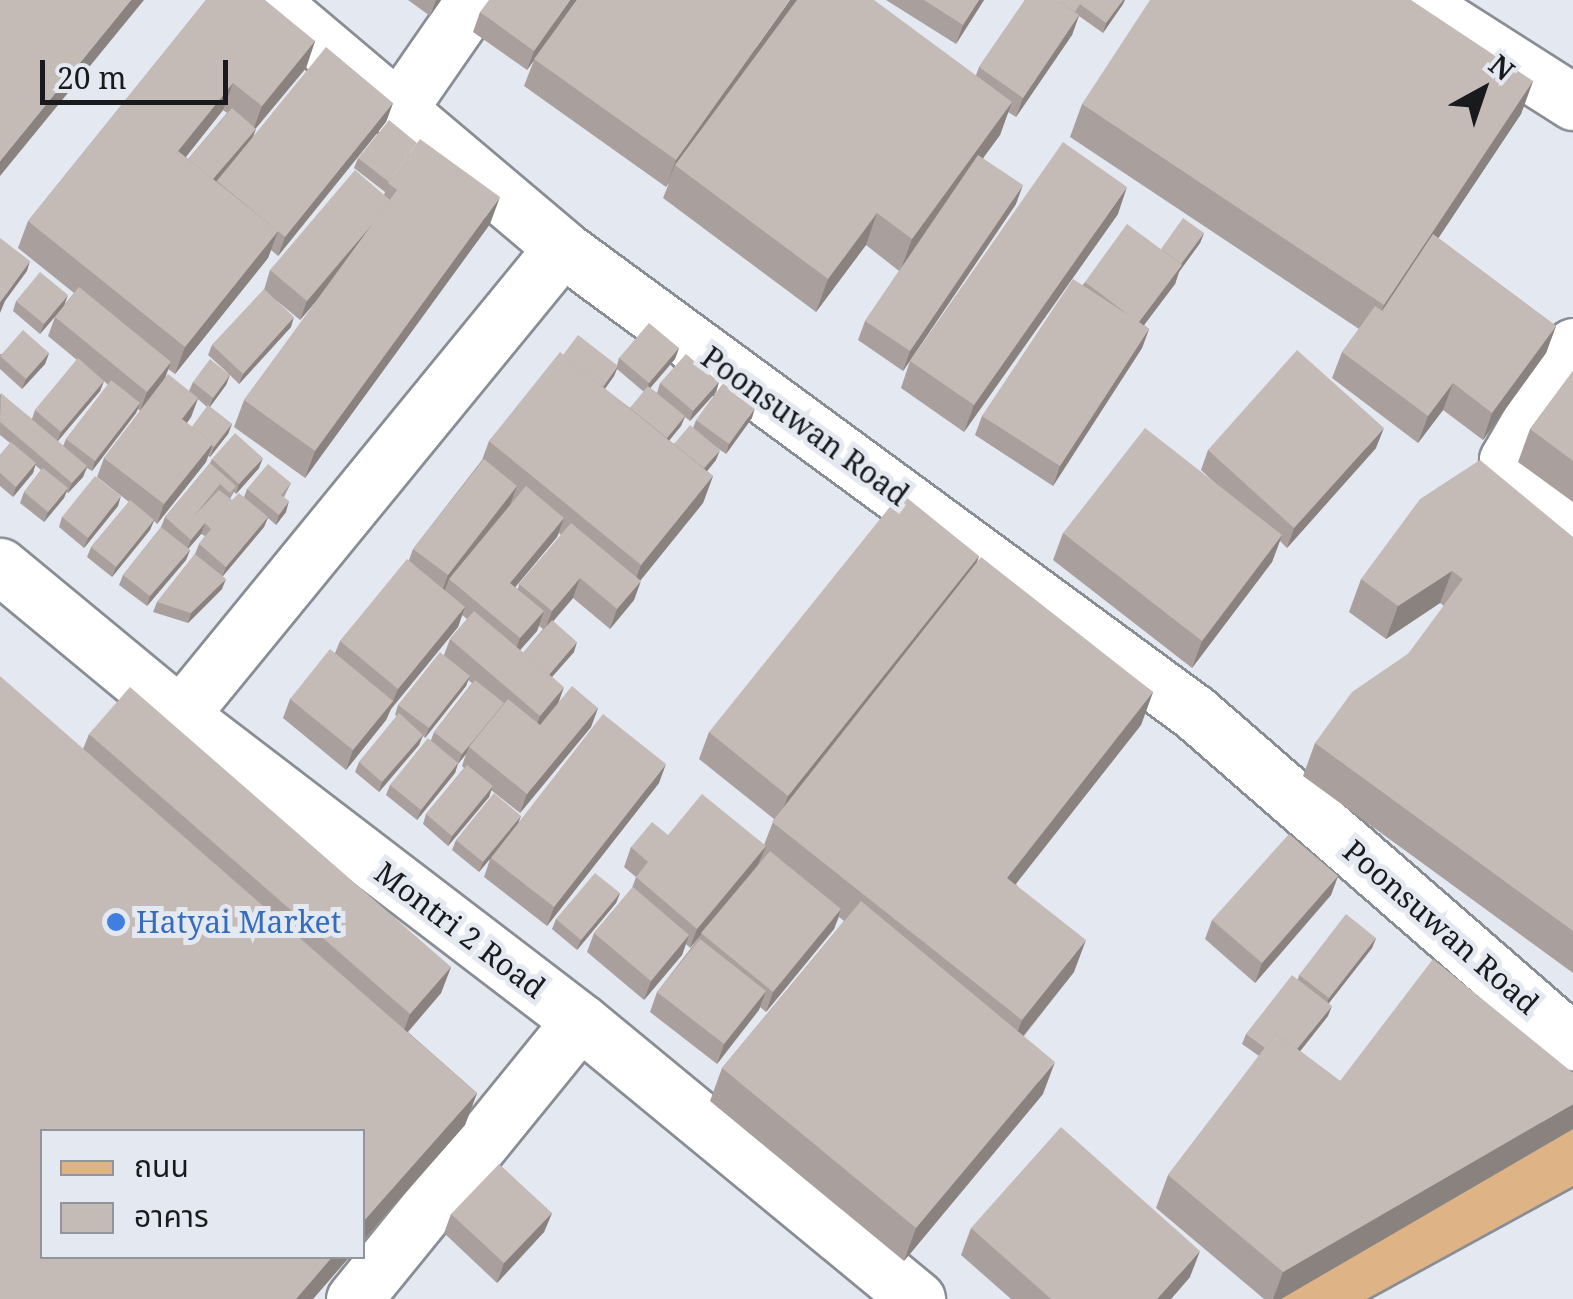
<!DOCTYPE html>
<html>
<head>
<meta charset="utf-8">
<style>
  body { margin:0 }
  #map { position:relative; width:1573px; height:1299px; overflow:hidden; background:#e4e9f1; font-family:"Noto Serif","Noto Sans Thai",serif }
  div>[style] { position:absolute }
  .roads { filter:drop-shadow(2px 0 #898d94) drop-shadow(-2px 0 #898d94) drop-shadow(0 2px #898d94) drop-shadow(0 -2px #898d94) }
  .minor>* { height:55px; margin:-27.5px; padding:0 27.5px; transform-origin:27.5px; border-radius:27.5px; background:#fff }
  .major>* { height:55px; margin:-27.5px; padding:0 27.5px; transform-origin:27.5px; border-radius:27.5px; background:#deb385 }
  .wall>* { inset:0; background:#a9a09d }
  .shaded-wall>* { inset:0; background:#89827f }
  .building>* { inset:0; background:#c4bab6 }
  .dots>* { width:28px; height:28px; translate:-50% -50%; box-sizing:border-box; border:5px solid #e4e9f1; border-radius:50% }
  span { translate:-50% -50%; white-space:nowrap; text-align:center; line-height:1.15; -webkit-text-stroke:10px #e4e9f1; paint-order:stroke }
  .street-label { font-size:30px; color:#181a1d }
  .shop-label { font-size:30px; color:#366cbe }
  .left { translate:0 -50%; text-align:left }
  .legend { position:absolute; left:40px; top:1129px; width:325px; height:130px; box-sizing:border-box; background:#e4e9f1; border:2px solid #92969c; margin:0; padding:12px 18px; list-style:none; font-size:30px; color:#181a1d }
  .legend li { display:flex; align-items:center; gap:20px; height:50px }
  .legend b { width:50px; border:2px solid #92969c }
  .north { position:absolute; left:1433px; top:40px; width:100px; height:100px; -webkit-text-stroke:8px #e4e9f1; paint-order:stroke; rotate:40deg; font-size:28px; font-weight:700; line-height:40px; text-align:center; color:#181a1d }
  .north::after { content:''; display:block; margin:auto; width:35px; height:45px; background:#181a1d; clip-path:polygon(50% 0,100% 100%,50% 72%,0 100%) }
  .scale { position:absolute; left:40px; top:60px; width:188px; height:45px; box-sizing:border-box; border:5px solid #181a1d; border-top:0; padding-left:12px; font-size:30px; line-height:35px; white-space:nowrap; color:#181a1d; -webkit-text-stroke:8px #e4e9f1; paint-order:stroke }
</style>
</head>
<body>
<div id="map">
  <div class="roads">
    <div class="minor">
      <div style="left:269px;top:0;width:384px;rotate:40.2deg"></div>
      <div style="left:562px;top:248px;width:784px;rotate:36.29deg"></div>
      <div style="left:1194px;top:712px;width:503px;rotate:41.05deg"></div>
      <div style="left:1413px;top:0;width:190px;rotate:32.5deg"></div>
      <div style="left:397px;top:111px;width:135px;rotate:-55.3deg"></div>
      <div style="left:1573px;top:346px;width:132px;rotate:120.1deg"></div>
      <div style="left:1507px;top:460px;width:91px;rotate:43.2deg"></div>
      <div style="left:0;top:566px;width:234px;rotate:39.6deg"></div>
      <div style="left:180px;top:715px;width:504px;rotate:37.42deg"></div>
      <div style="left:580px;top:1021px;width:437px;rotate:39.5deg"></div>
      <div style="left:180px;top:715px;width:603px;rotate:-50.72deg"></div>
      <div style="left:354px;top:1299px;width:358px;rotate:-50.9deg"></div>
    </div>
    <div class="major">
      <div style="left:1308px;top:1299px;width:302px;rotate:-28.7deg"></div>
    </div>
  </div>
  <div class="wall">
    <div style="clip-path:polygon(evenodd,206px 0,315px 41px,306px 68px,256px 128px,253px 137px,393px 103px,386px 122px,278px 256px,271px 250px,268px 258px,175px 374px,168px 369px,164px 379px,189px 391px,193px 382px,228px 373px,208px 355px,212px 345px,264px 290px,270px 270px,384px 195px,385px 192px,354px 168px,358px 158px,490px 224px,305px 478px,234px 427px,244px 400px,319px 298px,300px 320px,277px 301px,291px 327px,239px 384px,230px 375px,226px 385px,210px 407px,232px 424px,228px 434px,210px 457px,208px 456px,206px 462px,157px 524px,154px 521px,150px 530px,112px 577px,87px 557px,91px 547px,129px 502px,97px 477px,104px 458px,140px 411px,138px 409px,136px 413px,92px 471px,87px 468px,83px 477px,68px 493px,66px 492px,64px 498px,44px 522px,20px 503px,24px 492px,41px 470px,35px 465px,33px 473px,13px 497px,0 486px,0 455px,10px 443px,0 435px,0 394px,32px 419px,35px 410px,77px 360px,48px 336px,55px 317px,59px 312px,40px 334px,13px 311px,16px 301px,64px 305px,74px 293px,18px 248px,28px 221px,206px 0,223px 110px,227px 113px,188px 159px,186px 157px,223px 110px,206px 0,104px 381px,108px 385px,66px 439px,63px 446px,58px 441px,100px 391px,104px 381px,206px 0,198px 399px,207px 407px,192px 427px,187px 423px,191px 417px,198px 399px)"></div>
    <div style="clip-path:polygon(408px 0,441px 0,430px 16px)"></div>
    <div style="clip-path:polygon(886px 0,984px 0,956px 44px)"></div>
    <div style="clip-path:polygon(1025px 0,1123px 4px,1103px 33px,1079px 16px,1072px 35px,1016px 117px,1008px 112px,1000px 135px,983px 158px,1016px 204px,903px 371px,858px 340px,865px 321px,899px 271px,866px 245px,816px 312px,663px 198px,669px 183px,666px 187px,524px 86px,534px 60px,527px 70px,473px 32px,480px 12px,976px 75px,979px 67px)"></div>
    <div style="clip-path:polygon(1533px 81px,1521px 114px,1438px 238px,1556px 326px,1546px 353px,1483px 440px,1443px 410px,1418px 443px,1332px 378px,1342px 352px,1359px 329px,1070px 137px,1082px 104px)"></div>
    <div style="clip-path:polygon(1118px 214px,964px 432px,901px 388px,910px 361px)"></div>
    <div style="clip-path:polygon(1204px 233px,1200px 243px,1179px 272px,1175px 284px,1144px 325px,1149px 329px,1142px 348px,1053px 486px,975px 435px,982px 416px,1085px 282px)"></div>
    <div style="clip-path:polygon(evenodd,679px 348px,675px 359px,650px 388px,657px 393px,660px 383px,719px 382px,716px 392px,690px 421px,685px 417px,681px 426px,669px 440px,674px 444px,693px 428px,696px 420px,752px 418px,726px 454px,713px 445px,716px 460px,707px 471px,713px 476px,703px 503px,640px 581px,634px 600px,610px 629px,573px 598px,553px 621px,574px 652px,552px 677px,557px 704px,598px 708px,591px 727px,520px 813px,491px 790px,489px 797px,448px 846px,423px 824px,426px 814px,464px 768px,462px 766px,466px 754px,458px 764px,455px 773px,417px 820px,386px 795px,390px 785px,431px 740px,434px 732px,472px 683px,468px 680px,466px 686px,425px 738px,423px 736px,419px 745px,379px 792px,355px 772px,359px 762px,397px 716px,395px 715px,398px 705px,444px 655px,450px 639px,467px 619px,462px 615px,458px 627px,391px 709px,386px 720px,346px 770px,283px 718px,290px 699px,335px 653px,340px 641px,409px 560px,413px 549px,482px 460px,489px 441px,563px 355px,617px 365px,619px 358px,679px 348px,617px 369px,644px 392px,630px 408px,605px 389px,614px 376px,617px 369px,679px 348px,559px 533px,561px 535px,519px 584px,518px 589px,515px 587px,557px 537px,559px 533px,679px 348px,539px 626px,543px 629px,523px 653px,520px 650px,537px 631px,539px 626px)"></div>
    <div style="clip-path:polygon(49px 353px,45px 364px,22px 389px,0 369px,0 354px)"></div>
    <div style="clip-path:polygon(1573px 371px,1573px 502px,1518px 462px,1530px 429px)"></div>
    <div style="clip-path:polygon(1376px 448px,1287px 548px,1280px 541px,1272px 562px,1192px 668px,1053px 560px,1063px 533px,1217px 485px,1201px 470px,1208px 450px)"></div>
    <div style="clip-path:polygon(212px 459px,259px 468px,236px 494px,234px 492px,230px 499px,232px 500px,244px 497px,247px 489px,291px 483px,284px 497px,286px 512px,276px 525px,268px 518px,264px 527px,223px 576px,222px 589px,188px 623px,153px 612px,157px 602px,195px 554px,199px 544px,205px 536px,201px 534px,188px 549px,190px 550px,186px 560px,147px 606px,119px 585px,123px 575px,161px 527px,165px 517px,210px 463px)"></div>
    <div style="clip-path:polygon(118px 506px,84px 548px,59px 527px,62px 517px)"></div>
    <div style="clip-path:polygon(1573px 537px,1573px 973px,1303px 776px,1315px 743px,1409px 653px,1444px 606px,1440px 603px,1386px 639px,1349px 612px,1361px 579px)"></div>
    <div style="clip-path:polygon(979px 556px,977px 562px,1153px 692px,1141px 725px,1016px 884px,1074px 972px,1024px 1036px,1043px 1094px,904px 1261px,710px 1101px,722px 1068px,844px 921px,839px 917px,834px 929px,766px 1012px,760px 1007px,717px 1064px,650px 1012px,657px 992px,701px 935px,690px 948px,686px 944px,682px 955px,644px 1000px,587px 952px,594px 933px,632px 888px,636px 877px,624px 867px,631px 847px,668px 835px,764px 845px,774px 819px,699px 759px,709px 732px)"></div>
    <div style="clip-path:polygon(89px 734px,451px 967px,441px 993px,408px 1032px,477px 1093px,465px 1125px,313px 1299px,0 1299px,83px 749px)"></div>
    <div style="clip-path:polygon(659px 783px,547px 926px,484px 877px,490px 859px,479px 872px,452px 850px,456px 840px,521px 816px,518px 822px)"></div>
    <div style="clip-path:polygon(1338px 876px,1331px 895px,1255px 983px,1205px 939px,1212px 920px)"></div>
    <div style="clip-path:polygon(620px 893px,616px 903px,577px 950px,552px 929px,556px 919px)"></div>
    <div style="clip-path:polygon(1376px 938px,1372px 948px,1329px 1003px,1328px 1016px,1300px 1051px,1340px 1081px,1573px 1129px,1281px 1299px,1264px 1299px,1156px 1208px,1168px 1175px,1259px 1056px,1242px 1044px,1246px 1034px,1298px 979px,1299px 975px)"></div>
    <div style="clip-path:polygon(552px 1213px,544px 1232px,497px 1283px,444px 1233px,451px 1214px)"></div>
    <div style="clip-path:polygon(971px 1228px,1190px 1277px,1171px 1299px,1011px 1299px,961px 1255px)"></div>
  </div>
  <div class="shaded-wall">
    <div style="clip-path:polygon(131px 0,144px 0,0 176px,0 161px)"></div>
    <div style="clip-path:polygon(436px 0,441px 0,430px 16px)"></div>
    <div style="clip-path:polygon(570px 0,577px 0,527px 70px,534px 51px)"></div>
    <div style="clip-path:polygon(790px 0,799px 0,675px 165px,666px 187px,676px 160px)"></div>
    <div style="clip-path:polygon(979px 0,984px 0,956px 44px,963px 25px)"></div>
    <div style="clip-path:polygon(1123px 0,1125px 0,1123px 4px,1103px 33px,1106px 23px)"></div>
    <div style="clip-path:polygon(1079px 15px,1072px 35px,1016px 117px,1023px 98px)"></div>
    <div style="clip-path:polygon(315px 41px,306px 68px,252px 133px,262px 106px)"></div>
    <div style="clip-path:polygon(1533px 81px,1521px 114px,1372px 338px,1384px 305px)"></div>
    <div style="clip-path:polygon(233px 83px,223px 110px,169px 178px,178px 151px)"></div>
    <div style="clip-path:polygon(1012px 102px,1000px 135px,900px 272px,912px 239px)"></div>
    <div style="clip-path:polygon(393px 103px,386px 122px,278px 256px,285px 237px)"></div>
    <div style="clip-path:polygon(256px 129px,252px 139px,203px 197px,206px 187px)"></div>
    <div style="clip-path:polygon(1023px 185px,1016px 204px,903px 371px,910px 351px)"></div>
    <div style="clip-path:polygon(1127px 187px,1118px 214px,964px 432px,974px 405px)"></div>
    <div style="clip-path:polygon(500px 197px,490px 224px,305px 478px,315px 451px)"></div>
    <div style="clip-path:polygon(392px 201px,385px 220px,300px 320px,307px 301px)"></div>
    <div style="clip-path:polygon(877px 213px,866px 245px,816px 312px,828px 279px)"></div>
    <div style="clip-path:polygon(278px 231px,268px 258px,175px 374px,185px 347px)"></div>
    <div style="clip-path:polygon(1204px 233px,1200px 243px,1179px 272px,1175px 284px,1132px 341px,1139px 322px)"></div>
    <div style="clip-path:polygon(30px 261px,27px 271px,5px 301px,0 313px,0 302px)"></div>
    <div style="clip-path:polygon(68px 295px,64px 306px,40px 334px,44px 324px)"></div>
    <div style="clip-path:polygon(294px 317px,291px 327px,239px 384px,243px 374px)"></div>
    <div style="clip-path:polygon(1556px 326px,1546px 353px,1483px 440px,1492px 413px)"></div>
    <div style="clip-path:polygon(1149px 329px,1142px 348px,1053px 486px,1060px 466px)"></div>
    <div style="clip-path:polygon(679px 348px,675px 359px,646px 393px,649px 383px)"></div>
    <div style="clip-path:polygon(49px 353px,45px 364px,22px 389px,26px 379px)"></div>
    <div style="clip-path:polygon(171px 362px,164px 381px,140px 411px,147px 392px)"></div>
    <div style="clip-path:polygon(618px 366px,614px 376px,592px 406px,596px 396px)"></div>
    <div style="clip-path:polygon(230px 375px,226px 385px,209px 408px,213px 398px)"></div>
    <div style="clip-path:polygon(104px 381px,100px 391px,57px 442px,61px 432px)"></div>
    <div style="clip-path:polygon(719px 382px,716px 392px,690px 421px,693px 411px)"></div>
    <div style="clip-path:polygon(1453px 383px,1443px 410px,1418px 443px,1428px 416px)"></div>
    <div style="clip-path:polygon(198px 398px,191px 417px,175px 439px,182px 419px)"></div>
    <div style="clip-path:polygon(140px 403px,136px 413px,92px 471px,95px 461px)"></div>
    <div style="clip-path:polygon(755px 408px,752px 418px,726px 454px,729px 444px)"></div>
    <div style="clip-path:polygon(685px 416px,681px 426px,659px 453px,663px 443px)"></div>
    <div style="clip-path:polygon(232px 424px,228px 434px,210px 457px,214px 447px)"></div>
    <div style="clip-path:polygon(1384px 428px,1376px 448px,1287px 548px,1294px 528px)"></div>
    <div style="clip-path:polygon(213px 443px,206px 462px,157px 524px,164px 504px)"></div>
    <div style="clip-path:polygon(720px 450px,716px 460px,694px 487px,698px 476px)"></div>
    <div style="clip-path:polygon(263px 458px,259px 468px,236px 494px,239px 484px)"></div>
    <div style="clip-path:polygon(36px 463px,33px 473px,13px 497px,16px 487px)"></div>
    <div style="clip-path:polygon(87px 466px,83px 477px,68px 493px,72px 483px)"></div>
    <div style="clip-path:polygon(713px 476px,703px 503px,631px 592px,641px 565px)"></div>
    <div style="clip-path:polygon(517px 486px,510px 505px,449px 579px,445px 589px,441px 594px,448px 575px)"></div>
    <div style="clip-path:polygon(68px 488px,64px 498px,44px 522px,48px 512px)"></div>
    <div style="clip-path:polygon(121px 496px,118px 506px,84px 548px,88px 538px)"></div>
    <div style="clip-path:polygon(289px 501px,286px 512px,276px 525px,279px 515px)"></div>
    <div style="clip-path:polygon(268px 517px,264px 527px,222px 577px,226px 567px)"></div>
    <div style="clip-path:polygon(564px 518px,557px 537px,503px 602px,510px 583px)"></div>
    <div style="clip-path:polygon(154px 520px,150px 530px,112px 577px,116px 567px)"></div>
    <div style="clip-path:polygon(205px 523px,201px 534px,187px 550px,191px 540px)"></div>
    <div style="clip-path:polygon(1282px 535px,1272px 562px,1192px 668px,1202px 641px)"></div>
    <div style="clip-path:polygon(190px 550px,186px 560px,147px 606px,150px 596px)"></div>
    <div style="clip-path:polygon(979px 556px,970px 583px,778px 822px,788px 796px)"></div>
    <div style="clip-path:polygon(1452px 571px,1440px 603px,1386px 639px,1398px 606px)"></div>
    <div style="clip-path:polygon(580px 578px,573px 598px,545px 631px,552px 611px)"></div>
    <div style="clip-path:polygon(226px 579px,222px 589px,188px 623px,191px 613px)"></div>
    <div style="clip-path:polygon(641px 581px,634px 600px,610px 629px,617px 609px)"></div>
    <div style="clip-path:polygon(465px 607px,458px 627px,391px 709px,386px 720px,346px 770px,353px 750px,393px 701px,398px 689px)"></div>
    <div style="clip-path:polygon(544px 611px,537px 631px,513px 658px,520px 638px)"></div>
    <div style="clip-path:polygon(577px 642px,574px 652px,543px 687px,547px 677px)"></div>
    <div style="clip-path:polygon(470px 676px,466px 686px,425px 738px,429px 728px)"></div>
    <div style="clip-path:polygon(564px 687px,557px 707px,533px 735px,540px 716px)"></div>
    <div style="clip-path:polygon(1153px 692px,1141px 725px,995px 910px,1007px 878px)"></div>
    <div style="clip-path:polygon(598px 708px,591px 727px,520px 813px,527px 794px)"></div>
    <div style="clip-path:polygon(500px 713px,469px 747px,466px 754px,458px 764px,462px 754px)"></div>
    <div style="clip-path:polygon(423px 735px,419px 745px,379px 792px,382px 782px)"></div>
    <div style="clip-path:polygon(458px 763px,455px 773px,417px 820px,421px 810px)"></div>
    <div style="clip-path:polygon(666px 764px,659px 783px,547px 926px,554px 907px)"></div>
    <div style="clip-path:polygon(493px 786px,489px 797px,448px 846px,452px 836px)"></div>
    <div style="clip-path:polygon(521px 816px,517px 826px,479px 872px,483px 862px)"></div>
    <div style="clip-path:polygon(766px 846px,758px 865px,690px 948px,697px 929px)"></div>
    <div style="clip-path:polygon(1338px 876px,1331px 895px,1255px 983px,1262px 963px)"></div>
    <div style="clip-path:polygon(620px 893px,616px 903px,577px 950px,581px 940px)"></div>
    <div style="clip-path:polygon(841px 909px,834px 929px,766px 1012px,773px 992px)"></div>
    <div style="clip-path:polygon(689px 935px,682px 955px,644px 1000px,651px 981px)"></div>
    <div style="clip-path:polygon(1376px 938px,1372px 948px,1325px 1008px,1329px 998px)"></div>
    <div style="clip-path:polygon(1086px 940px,1074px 972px,1010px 1052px,1022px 1020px)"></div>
    <div style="clip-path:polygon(451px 967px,441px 993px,400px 1041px,410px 1014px)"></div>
    <div style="clip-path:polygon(766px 991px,759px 1010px,717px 1064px,724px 1044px)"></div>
    <div style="clip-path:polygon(1332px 1006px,1328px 1016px,1282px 1074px,1285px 1064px)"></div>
    <div style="clip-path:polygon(1055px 1062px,1043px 1094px,904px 1261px,916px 1228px)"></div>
    <div style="clip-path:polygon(477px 1093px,465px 1125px,362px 1242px,362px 1223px)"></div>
    <div style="clip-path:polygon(1573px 1104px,1573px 1129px,1281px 1299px,1273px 1299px,1283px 1272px)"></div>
    <div style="clip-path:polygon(552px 1213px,544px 1232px,497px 1283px,504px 1263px)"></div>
    <div style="clip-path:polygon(1200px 1251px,1190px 1277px,1171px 1299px,1157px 1299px)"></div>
    <div style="clip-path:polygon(333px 1256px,350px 1256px,313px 1299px,296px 1299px)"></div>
  </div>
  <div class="building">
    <div style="clip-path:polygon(0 0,131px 0,0 161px)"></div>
    <div style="clip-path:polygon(206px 0,265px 0,315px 41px,262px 106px,233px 83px,178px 151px,278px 231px,185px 347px,28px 221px)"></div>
    <div style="clip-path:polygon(489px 0,570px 0,534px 51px,480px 12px)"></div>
    <div style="clip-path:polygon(577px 0,790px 0,676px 160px,534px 59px)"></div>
    <div style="clip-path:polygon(797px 0,874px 0,1012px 102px,912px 239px,877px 213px,828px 279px,675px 165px)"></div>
    <div style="clip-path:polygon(924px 0,979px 0,963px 25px)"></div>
    <div style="clip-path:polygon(1025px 0,1057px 0,1079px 15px,1023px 98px,979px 67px)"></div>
    <div style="clip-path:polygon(1057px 0,1123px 0,1106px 23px,1080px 4px,1075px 12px)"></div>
    <div style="clip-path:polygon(1150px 0,1411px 0,1533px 81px,1384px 305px,1082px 104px)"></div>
    <div style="clip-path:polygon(326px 47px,393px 103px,285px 237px,217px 181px)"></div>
    <div style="clip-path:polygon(232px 108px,256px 129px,213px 179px,188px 159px)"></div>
    <div style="clip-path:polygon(389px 120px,417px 143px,389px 182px,358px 158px)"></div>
    <div style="clip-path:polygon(420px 139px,500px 197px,315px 451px,244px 400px,397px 190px,388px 183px)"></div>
    <div style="clip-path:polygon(1063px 142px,1127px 187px,974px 405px,910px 361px)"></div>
    <div style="clip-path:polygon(978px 155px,1023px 185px,910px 351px,865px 321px)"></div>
    <div style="clip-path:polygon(355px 170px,390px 200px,375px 221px,307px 301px,270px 270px)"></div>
    <div style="clip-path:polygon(1183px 218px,1204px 233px,1181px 264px,1161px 249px)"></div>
    <div style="clip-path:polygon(1127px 224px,1182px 265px,1139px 322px,1149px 329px,1060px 466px,982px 416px,1073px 279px,1130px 316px,1085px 282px)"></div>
    <div style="clip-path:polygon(1433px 234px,1556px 326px,1492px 413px,1453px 383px,1428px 416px,1342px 352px,1375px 306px,1382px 311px)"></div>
    <div style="clip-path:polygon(0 238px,30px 261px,7px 293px,0 287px)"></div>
    <div style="clip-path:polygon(40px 272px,68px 295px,44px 324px,16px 301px)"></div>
    <div style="clip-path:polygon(0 287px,7px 293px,0 302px)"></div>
    <div style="clip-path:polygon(79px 287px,171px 362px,147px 392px,55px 317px)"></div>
    <div style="clip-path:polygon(264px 289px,294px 317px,243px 374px,212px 345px)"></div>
    <div style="clip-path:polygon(649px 323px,679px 348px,649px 383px,619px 358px)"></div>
    <div style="clip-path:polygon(23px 330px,49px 353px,26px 379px,0 356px)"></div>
    <div style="clip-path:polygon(578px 335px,618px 366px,603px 387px,563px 355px)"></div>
    <div style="clip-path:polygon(1297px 350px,1384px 428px,1294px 528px,1208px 450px)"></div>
    <div style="clip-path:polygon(560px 352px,713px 476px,641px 565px,489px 441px)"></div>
    <div style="clip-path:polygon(686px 354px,719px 382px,693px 411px,660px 383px)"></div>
    <div style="clip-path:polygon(78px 358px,104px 381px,61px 432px,35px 410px)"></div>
    <div style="clip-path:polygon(210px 359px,230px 375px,213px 398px,193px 382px)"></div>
    <div style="clip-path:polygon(1573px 371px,1573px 461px,1530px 429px)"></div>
    <div style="clip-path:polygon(168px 374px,198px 398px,182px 419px,213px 443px,164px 504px,104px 458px)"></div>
    <div style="clip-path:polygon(111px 380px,140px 403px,95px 461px,66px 439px)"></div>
    <div style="clip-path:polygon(723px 383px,755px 408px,729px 444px,696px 420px)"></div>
    <div style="clip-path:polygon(648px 386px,685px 416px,667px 438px,630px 408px)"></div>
    <div style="clip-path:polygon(1px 393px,87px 466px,72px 483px,0 422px)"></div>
    <div style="clip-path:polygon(208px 405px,232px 424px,214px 447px,211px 445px,213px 443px,192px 427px)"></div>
    <div style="clip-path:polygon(690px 425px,720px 450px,704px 468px,674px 444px)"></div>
    <div style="clip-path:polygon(1145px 428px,1282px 535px,1202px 641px,1063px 533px)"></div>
    <div style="clip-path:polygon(235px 433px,263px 458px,239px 484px,212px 459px)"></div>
    <div style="clip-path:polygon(11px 442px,36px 463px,16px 487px,0 473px,0 455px)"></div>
    <div style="clip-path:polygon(484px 459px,517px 486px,448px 575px,413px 549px)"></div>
    <div style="clip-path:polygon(1480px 460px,1573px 537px,1573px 931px,1315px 743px,1352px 692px,1409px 653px,1463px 579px,1452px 571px,1398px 606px,1361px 579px,1420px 499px)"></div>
    <div style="clip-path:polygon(210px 463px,236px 486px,230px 493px,220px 484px,194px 516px,219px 490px,232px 500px,239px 493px,268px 517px,226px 567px,199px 544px,211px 529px,205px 523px,191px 540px,165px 517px)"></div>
    <div style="clip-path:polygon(268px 464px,291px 483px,281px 495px,289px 501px,279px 515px,247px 489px)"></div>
    <div style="clip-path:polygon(43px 468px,68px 488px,48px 512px,24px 492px)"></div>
    <div style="clip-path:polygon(95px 476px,121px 496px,88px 538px,62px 517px)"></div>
    <div style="clip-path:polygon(526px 486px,564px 518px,510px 583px,544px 611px,520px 638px,449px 579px)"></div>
    <div style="clip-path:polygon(901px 493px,979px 556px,788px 796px,709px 732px)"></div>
    <div style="clip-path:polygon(130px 500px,154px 520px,116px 567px,91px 547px)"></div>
    <div style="clip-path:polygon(571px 523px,641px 581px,617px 609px,580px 578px,552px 611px,519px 584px)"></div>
    <div style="clip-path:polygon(161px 527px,190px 550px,150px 596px,123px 575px)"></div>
    <div style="clip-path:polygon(195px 554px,226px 579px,191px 613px,157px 602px)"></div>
    <div style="clip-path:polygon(981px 557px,1153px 692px,1007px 878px,1086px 940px,1022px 1020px,772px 822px)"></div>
    <div style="clip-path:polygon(407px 559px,465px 607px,398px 689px,340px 641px)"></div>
    <div style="clip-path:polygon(474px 611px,564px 687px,540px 716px,450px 639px)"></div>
    <div style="clip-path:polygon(552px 620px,577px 642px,549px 675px,523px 653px)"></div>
    <div style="clip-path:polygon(330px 649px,393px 701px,353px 750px,290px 699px)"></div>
    <div style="clip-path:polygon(440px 652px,470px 676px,429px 728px,398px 705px)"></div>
    <div style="clip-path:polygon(0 676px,477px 1093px,362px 1223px,362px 1132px,42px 1132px,42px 1256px,333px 1256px,296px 1299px,0 1299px)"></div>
    <div style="clip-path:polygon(475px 680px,504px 703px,462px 754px,434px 732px)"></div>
    <div style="clip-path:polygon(572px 686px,598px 708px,527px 794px,469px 747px,508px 699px,540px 725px)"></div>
    <div style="clip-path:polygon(130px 687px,451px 967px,410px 1014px,89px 734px)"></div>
    <div style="clip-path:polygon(399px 713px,423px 735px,382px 782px,359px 762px)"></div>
    <div style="clip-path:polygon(603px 714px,666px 764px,554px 907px,491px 858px)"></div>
    <div style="clip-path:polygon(428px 738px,458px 763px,421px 810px,390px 785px)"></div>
    <div style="clip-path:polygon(467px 765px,493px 786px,452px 836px,426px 814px)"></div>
    <div style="clip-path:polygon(494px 793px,521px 816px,483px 862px,456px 840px)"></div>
    <div style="clip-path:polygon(702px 794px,766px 846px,697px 929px,636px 877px,648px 862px,631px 847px,652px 822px,668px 835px)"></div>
    <div style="clip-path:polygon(1289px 834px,1338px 876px,1262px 963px,1212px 920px)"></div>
    <div style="clip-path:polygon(770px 851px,841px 909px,773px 992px,701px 933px)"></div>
    <div style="clip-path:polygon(595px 873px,620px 893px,581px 940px,556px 919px)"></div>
    <div style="clip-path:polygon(633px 887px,689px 935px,651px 981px,594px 933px)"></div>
    <div style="clip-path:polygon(861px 901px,1055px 1062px,916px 1228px,722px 1068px)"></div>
    <div style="clip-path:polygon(1346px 914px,1376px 938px,1329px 998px,1299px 975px)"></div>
    <div style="clip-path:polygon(700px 939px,766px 991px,724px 1044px,657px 992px)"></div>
    <div style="clip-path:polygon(1433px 959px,1573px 1073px,1573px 1104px,1283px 1272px,1168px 1175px,1276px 1033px,1340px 1081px)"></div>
    <div style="clip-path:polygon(1292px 975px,1332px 1006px,1297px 1049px,1276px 1033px,1265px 1048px,1246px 1034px)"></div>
    <div style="clip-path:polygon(1061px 1127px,1200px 1251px,1157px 1299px,1051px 1299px,971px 1228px)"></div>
    <div style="clip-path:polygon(499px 1164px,552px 1213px,504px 1263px,451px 1214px)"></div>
  </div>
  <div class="dots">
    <div style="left:116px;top:922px;background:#3f7fe0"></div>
  </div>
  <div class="street-label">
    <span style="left:805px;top:426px;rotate:36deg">Poonsuwan Road</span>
    <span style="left:1441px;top:927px;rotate:41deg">Poonsuwan Road</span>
    <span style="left:460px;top:930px;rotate:37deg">Montri 2 Road</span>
  </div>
  <div class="shop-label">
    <span class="left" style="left:136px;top:922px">Hatyai Market</span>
  </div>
  <ul class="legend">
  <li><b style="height:12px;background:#deb385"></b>ถนน</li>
  <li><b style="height:28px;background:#c4bab6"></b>อาคาร</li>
  </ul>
  <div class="north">N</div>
  <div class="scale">20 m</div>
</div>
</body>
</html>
